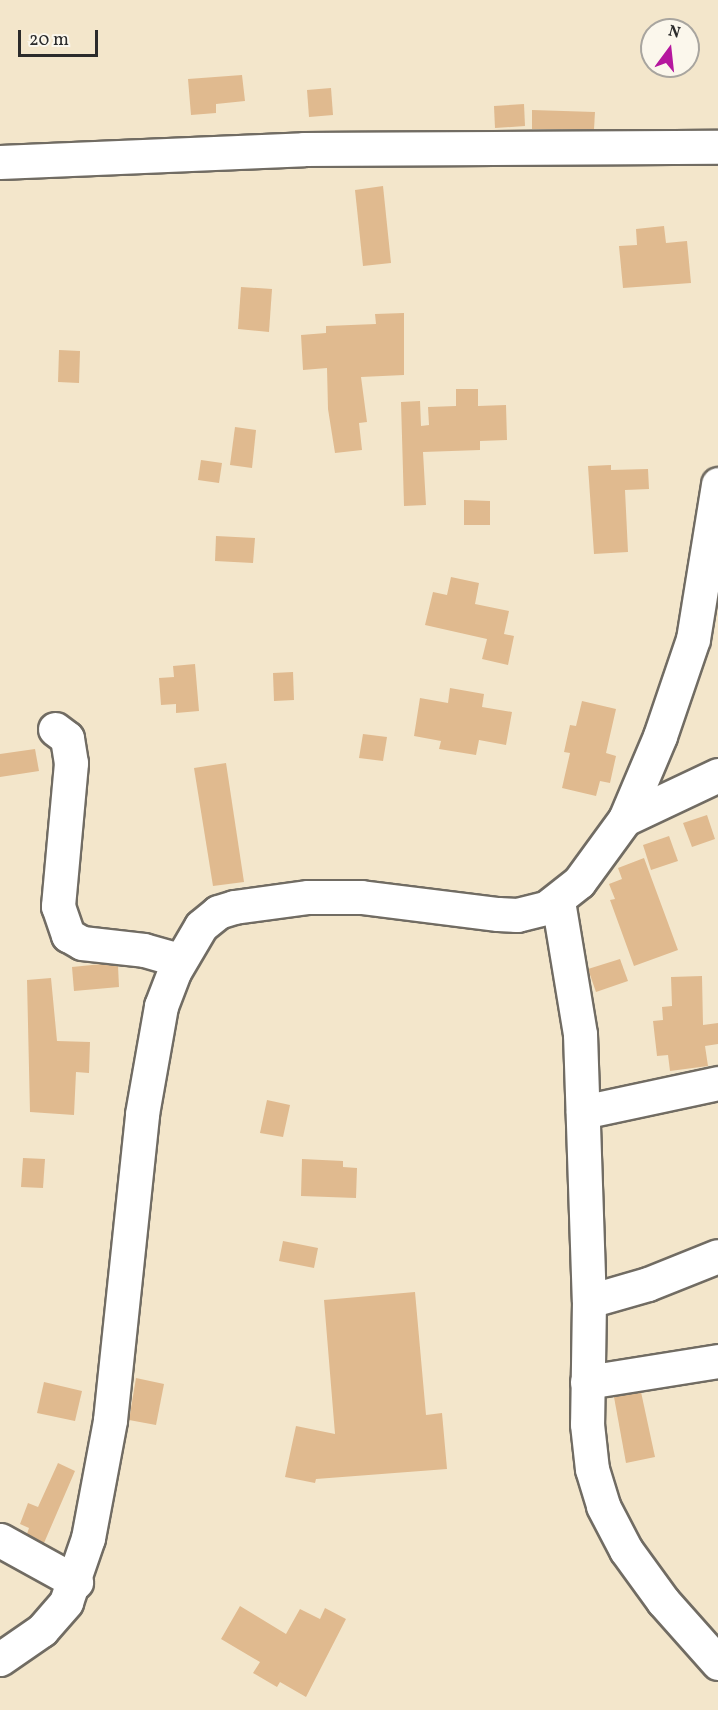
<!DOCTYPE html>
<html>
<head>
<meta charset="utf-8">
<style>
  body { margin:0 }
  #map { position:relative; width:718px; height:1710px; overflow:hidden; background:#f3e6cb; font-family:Vollkorn,serif }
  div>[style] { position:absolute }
  .building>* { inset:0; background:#e0ba8f }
  .roads { filter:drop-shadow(2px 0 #716c63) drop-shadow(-2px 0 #716c63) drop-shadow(0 2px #716c63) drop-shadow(0 -2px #716c63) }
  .minor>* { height:33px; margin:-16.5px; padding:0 16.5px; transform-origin:16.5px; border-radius:16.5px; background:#fff }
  span { translate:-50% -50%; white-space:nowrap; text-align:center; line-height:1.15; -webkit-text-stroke:6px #fbf7ec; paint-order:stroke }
  .north { position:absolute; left:640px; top:18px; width:60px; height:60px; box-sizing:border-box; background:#fbf7ec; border:2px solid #a8a59f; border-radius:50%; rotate:15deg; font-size:16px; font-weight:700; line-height:24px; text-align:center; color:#2b2b2b }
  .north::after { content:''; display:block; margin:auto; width:21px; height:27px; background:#b5179e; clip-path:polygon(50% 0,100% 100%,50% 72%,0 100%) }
  .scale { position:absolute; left:18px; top:30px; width:80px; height:27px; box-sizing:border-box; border:3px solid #2b2b2b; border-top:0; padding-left:8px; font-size:18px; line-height:21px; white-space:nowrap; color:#2b2b2b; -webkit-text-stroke:4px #fbf7ec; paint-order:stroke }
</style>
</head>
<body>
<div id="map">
  <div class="building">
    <div style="clip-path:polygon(242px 75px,245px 101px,216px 104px,216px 113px,191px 115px,188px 79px)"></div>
    <div style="clip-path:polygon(331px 88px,333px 115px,309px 117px,307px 90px)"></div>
    <div style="clip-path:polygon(524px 104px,525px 126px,495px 128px,494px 106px)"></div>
    <div style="clip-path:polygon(532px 110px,595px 112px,594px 129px,532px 129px)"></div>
    <div style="clip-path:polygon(383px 186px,391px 263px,363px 266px,355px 190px)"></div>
    <div style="clip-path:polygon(664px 226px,666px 243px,687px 241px,691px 283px,623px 288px,619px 246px,637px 245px,636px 229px)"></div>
    <div style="clip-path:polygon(241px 287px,272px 289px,269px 332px,238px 329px)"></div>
    <div style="clip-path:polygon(404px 313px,404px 375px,361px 377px,367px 422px,359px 423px,362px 450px,335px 453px,328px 409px,327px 368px,303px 370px,301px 335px,326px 333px,326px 326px,376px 324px,375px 314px)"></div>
    <div style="clip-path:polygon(59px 350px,80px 351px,79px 383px,58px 382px)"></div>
    <div style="clip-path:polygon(456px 389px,478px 389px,478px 406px,506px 405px,507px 440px,480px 441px,480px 450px,423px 452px,426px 505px,404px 506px,401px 402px,420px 401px,421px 426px,429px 425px,428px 407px,456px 406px)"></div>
    <div style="clip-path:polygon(235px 427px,256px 430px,252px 468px,230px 465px)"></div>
    <div style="clip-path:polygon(201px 460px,222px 463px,219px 483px,198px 480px)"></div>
    <div style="clip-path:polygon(611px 465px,611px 470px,648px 469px,649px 489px,625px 490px,628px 552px,594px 554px,588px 466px)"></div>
    <div style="clip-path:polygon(464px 500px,490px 501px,490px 525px,464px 525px)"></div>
    <div style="clip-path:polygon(216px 536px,255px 538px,253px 563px,215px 561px)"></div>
    <div style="clip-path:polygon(451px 577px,479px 583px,475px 604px,509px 611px,504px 634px,514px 636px,508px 665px,482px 659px,487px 639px,425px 625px,433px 592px,447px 595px)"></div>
    <div style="clip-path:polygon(195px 664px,199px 711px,176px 713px,176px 704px,161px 705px,159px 678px,174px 677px,173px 666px)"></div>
    <div style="clip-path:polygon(293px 672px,294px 700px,274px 701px,273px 673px)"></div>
    <div style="clip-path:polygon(450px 688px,484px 694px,482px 707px,512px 712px,506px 745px,479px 740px,476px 755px,439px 749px,441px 741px,414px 736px,420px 698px,448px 703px)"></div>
    <div style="clip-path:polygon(582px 701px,616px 709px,606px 753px,616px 756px,610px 783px,600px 781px,596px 796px,562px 788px,570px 753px,564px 752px,570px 725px,576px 726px)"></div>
    <div style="clip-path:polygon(363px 734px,387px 737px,383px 761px,359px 758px)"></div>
    <div style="clip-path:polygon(35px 749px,39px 771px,0 777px,0 754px)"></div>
    <div style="clip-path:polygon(226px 763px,244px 882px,213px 886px,194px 768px)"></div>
    <div style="clip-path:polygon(707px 815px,715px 839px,692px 847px,683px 823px)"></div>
    <div style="clip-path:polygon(669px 836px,678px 861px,651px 870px,643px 845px)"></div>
    <div style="clip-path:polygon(644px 858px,678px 950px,634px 966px,610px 900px,615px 899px,609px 884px,622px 879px,618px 868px)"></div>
    <div style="clip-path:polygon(620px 959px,628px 981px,596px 992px,588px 969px)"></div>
    <div style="clip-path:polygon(102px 964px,118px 966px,119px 987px,74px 991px,72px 967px)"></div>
    <div style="clip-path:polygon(702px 976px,703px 1025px,718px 1023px,718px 1044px,705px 1046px,708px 1066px,670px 1071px,668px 1055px,657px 1056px,653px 1021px,663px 1020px,662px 1007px,672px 1006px,671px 977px)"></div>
    <div style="clip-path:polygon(51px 978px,57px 1041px,90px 1042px,89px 1073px,76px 1072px,74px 1115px,30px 1112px,27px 980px)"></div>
    <div style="clip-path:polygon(267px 1100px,290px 1105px,283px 1137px,260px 1133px)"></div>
    <div style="clip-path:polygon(23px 1158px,45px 1159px,43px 1188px,21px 1187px)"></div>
    <div style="clip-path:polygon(302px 1159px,343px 1161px,343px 1167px,357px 1168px,356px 1198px,301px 1196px)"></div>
    <div style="clip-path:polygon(283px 1241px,318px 1248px,314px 1268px,279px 1261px)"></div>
    <div style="clip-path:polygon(415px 1292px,426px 1415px,442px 1413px,447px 1469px,316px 1479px,315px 1483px,285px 1477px,296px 1426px,335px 1434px,324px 1300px)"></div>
    <div style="clip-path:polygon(136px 1378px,164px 1384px,156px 1425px,129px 1420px)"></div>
    <div style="clip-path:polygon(44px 1382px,82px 1391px,75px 1421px,37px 1413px)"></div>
    <div style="clip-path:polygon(641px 1392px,655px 1457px,626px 1463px,614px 1397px)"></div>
    <div style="clip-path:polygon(58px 1463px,75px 1471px,44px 1543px,27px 1534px,29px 1528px,20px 1524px,28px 1503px,38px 1507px)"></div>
    <div style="clip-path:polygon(240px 1606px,286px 1634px,300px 1609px,320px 1619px,325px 1608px,346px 1619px,306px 1697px,280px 1682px,277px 1687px,253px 1673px,260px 1662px,221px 1639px)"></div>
  </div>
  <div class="roads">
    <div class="minor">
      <div style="left:0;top:162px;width:304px;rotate:-2.4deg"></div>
      <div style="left:304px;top:149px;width:414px;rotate:-0.3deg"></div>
      <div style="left:55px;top:729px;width:15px;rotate:37deg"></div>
      <div style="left:67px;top:738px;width:25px;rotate:81deg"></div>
      <div style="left:71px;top:763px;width:144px;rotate:95.2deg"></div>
      <div style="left:58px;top:906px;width:31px;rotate:71deg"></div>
      <div style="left:68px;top:935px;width:16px;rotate:30deg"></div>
      <div style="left:82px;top:943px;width:62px;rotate:6.4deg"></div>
      <div style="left:144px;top:950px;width:37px;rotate:16deg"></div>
      <div style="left:625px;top:819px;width:90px;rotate:-67.1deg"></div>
      <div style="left:660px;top:736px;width:102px;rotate:-71.2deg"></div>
      <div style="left:693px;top:639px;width:157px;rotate:-80.8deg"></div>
      <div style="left:558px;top:901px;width:135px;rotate:80.6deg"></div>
      <div style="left:580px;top:1034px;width:267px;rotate:88.1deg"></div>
      <div style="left:589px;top:1301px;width:123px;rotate:90.9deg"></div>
      <div style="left:587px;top:1424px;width:45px;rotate:83.7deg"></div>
      <div style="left:592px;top:1469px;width:39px;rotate:73deg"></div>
      <div style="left:603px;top:1506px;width:50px;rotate:62.4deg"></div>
      <div style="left:626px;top:1550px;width:63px;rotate:54deg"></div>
      <div style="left:663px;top:1601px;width:83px;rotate:48.4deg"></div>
      <div style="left:583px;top:1112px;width:138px;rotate:-12.1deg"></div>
      <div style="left:589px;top:1301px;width:61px;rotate:-16.1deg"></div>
      <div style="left:648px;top:1284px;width:75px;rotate:-21.8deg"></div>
      <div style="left:587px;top:1382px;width:133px;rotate:-9.1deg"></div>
      <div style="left:0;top:1540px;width:87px;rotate:28.9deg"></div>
      <div style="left:0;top:1659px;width:51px;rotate:-34.6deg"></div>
      <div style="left:42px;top:1630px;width:37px;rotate:-49deg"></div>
      <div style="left:66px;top:1602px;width:68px;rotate:-71deg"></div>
      <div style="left:88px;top:1538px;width:120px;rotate:-79.4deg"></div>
      <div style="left:110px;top:1420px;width:308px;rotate:-84deg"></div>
      <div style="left:142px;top:1114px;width:110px;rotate:-80deg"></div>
      <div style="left:161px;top:1006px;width:36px;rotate:-69deg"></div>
      <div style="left:174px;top:972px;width:53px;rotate:-59.6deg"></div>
      <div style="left:201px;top:926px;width:22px;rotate:-39deg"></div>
      <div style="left:218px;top:912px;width:17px;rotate:-17deg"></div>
      <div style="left:234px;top:907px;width:75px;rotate:-7.7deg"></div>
      <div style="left:308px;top:897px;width:53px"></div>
      <div style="left:361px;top:897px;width:138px;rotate:7.1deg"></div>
      <div style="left:498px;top:914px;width:19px;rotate:3deg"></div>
      <div style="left:517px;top:915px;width:30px;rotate:-14deg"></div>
      <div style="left:546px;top:908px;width:42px;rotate:-38.2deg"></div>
      <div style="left:579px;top:882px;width:78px;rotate:-53.9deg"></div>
      <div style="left:625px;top:819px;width:103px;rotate:-25.3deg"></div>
    </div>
  </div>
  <div class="north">N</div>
  <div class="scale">20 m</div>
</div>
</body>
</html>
